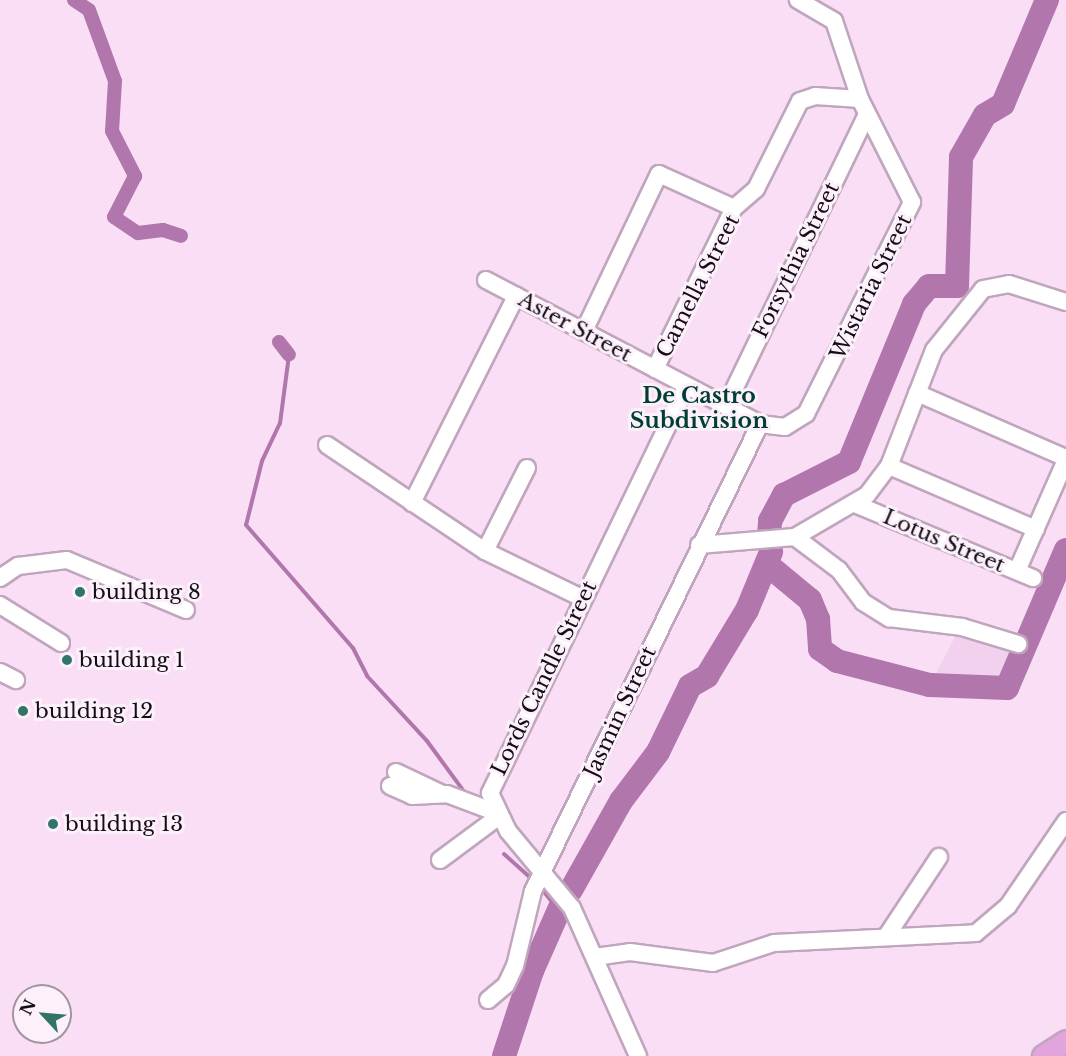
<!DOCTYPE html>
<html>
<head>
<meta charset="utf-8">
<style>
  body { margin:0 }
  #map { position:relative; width:1066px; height:1056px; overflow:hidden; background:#f9def6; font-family:"Libre Baskerville",serif }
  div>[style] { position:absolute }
  .built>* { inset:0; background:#f2d1ee }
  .stream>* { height:4px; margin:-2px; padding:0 2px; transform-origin:2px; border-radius:2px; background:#b176ac }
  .canal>* { height:14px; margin:-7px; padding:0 7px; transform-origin:7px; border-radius:7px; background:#b176ac }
  .river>* { height:24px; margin:-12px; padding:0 12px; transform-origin:12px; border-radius:12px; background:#b176ac }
  .roads { filter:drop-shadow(2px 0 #c0a6bd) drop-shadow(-2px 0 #c0a6bd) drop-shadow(0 2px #c0a6bd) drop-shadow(0 -2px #c0a6bd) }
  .minor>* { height:16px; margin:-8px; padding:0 8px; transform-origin:8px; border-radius:8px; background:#fff }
  .major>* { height:21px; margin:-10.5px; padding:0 10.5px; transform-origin:10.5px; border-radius:10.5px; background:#e1a4dd }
  .dots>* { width:16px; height:16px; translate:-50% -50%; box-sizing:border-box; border:3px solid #fcf1fb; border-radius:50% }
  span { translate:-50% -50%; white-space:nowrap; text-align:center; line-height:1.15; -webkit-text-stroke:6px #fcf1fb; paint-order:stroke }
  .street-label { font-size:21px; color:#150c15 }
  .poi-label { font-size:21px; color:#150c15 }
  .left { translate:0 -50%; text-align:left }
  .neighbourhood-label { font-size:22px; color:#003e35; font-weight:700 }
  .north { position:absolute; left:12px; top:984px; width:60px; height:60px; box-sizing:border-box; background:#fcf1fb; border:2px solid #a0959f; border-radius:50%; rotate:296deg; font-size:16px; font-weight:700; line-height:24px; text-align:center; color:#150c15 }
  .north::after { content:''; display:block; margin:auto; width:21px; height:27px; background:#317569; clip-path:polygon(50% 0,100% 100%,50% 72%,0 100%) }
</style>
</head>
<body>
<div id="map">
  <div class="built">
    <div style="clip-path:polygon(957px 633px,1016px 648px,1005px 685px,932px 681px)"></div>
  </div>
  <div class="stream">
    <div style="left:289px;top:355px;width:69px;rotate:97.5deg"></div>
    <div style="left:280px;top:423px;width:42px;rotate:115.3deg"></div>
    <div style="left:262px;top:461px;width:66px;rotate:104deg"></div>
    <div style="left:246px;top:525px;width:163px;rotate:49deg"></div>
    <div style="left:353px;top:648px;width:31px;rotate:63deg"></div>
    <div style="left:367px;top:676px;width:88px;rotate:47.3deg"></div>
    <div style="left:427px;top:741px;width:64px;rotate:53.8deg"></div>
    <div style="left:504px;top:854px;width:39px;rotate:42deg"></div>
    <div style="left:540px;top:887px;width:28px;rotate:51deg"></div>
  </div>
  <div class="canal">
    <div style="left:74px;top:0;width:18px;rotate:34deg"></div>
    <div style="left:89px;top:10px;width:76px;rotate:69.9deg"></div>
    <div style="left:115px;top:81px;width:50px;rotate:93.4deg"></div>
    <div style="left:112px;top:131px;width:51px;rotate:62.9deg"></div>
    <div style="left:135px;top:176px;width:46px;rotate:117.1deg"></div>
    <div style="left:114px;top:217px;width:29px;rotate:34deg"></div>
    <div style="left:138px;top:233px;width:25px;rotate:-7deg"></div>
    <div style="left:163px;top:230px;width:19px;rotate:18deg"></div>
    <div style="left:279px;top:342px;width:16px;rotate:52deg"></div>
  </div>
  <div class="river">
    <div style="left:769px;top:536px;width:15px;rotate:-86deg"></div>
    <div style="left:770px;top:521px;width:30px;rotate:-62deg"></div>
    <div style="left:784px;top:495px;width:73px;rotate:-26.9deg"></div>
    <div style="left:849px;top:462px;width:171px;rotate:-67.6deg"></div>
    <div style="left:914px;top:304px;width:23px;rotate:-50deg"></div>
    <div style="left:929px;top:286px;width:28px"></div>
    <div style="left:957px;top:286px;width:129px;rotate:-88.2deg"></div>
    <div style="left:961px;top:157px;width:48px;rotate:-60.3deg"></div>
    <div style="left:985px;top:115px;width:21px;rotate:-31deg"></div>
    <div style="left:1003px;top:104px;width:113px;rotate:-67.1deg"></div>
    <div style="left:769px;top:566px;width:53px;rotate:39.7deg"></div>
    <div style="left:810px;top:600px;width:21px;rotate:67deg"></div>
    <div style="left:818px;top:619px;width:30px;rotate:86deg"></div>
    <div style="left:820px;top:649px;width:21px;rotate:35deg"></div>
    <div style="left:837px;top:661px;width:96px;rotate:14.5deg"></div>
    <div style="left:930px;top:685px;width:77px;rotate:2.2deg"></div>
    <div style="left:1007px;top:688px;width:150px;rotate:-66.9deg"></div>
    <div style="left:571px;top:890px;width:102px;rotate:-60.7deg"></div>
    <div style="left:621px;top:801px;width:61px;rotate:-52.9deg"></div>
    <div style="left:658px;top:752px;width:73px;rotate:-64.1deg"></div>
    <div style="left:690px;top:686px;width:20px;rotate:-30deg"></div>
    <div style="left:707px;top:676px;width:77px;rotate:-58.8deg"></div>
    <div style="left:747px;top:610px;width:63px;rotate:-67.5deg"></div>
    <div style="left:504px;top:1056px;width:89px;rotate:-71.8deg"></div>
    <div style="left:532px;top:971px;width:74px;rotate:-66.2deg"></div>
  </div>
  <div class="roads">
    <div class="minor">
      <div style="left:486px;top:280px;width:310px;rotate:27.7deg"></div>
      <div style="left:760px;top:424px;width:25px;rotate:7deg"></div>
      <div style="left:785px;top:427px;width:25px;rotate:-32deg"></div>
      <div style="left:806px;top:414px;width:237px;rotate:-63.4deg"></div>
      <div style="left:912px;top:202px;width:115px;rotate:-116.8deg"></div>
      <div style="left:860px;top:99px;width:82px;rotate:-108.4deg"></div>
      <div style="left:834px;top:21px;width:42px;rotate:-149.7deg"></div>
      <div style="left:584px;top:331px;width:174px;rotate:-64.5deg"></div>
      <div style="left:659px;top:174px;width:82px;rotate:24.4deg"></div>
      <div style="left:655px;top:369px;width:179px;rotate:-63.9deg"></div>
      <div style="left:734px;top:208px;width:29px;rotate:-41deg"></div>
      <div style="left:756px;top:189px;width:98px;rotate:-63.4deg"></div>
      <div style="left:800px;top:101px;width:16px;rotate:-18deg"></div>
      <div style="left:815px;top:96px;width:45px;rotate:3.8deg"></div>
      <div style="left:917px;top:393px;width:163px;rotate:23.6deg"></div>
      <div style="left:726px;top:406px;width:324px;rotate:-64.2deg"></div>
      <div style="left:327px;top:445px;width:190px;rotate:33.9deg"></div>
      <div style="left:485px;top:551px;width:108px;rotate:25.9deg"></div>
      <div style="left:889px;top:466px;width:160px;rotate:23.2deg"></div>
      <div style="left:412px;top:503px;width:232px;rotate:-63.3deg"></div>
      <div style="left:855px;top:504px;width:193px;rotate:22.6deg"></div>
      <div style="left:795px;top:537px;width:55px;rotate:36.9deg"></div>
      <div style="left:839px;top:570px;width:40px;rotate:53deg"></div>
      <div style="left:863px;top:602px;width:31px;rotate:32deg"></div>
      <div style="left:889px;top:618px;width:74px;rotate:7deg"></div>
      <div style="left:962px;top:627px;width:59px;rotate:16.9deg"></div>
      <div style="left:699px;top:545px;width:96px;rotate:-4.8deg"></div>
      <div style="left:795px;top:537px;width:83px;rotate:-30.3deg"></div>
      <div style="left:867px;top:495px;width:36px;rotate:-53deg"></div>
      <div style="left:889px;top:466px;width:124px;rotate:-68.8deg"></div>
      <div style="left:934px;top:350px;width:78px;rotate:-51.2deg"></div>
      <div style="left:983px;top:289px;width:26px;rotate:-11deg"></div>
      <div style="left:1009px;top:284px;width:60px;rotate:17.5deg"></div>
      <div style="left:485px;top:551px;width:93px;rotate:-63.2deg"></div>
      <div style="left:1017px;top:571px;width:121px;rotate:-66.2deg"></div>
      <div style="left:0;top:578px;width:22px;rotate:-34deg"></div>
      <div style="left:18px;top:566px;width:49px;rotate:-7deg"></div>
      <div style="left:67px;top:560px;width:129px;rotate:22.8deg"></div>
      <div style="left:0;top:605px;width:72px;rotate:31.9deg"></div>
      <div style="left:0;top:672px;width:18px;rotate:27deg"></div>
      <div style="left:396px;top:772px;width:49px;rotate:25.5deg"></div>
      <div style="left:390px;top:786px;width:24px;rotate:24deg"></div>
      <div style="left:412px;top:796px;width:35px;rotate:-3deg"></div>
      <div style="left:447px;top:794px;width:51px;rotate:20.6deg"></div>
      <div style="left:440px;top:860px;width:72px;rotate:-36.6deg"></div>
      <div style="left:886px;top:937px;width:96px;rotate:-56.5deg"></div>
      <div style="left:595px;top:957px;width:35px;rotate:-8deg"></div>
      <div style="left:630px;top:952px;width:84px;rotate:7.5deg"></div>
      <div style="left:713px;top:963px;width:64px;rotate:-18.2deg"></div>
      <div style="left:774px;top:943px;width:202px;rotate:-2.8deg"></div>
      <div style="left:976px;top:933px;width:42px;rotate:-40.2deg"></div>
      <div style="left:1008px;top:906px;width:103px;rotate:-55.7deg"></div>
      <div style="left:488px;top:1000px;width:23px;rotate:-40deg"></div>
      <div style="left:506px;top:985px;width:21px;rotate:-65deg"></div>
      <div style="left:515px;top:966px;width:77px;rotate:-76.5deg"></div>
      <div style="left:533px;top:891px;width:519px;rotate:-64.08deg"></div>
      <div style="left:638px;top:1056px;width:162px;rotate:-114deg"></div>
      <div style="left:572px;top:908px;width:100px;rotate:-129.7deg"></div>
      <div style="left:508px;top:831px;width:42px;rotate:-115.3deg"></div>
      <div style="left:490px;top:793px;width:452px;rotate:-64.2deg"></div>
    </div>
    <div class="major">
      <div style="left:1043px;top:1056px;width:27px;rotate:-33deg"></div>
    </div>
  </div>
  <div class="dots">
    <div style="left:80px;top:592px;background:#317569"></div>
    <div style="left:67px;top:660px;background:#317569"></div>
    <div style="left:23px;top:711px;background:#317569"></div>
    <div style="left:53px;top:824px;background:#317569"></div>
  </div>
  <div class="street-label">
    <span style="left:796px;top:260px;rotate:-64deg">Forsythia Street</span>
    <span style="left:698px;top:286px;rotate:-63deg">Camella Street</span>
    <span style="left:871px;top:287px;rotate:-64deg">Wistaria Street</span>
    <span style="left:575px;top:327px;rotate:28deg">Aster Street</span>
    <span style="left:944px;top:541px;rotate:23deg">Lotus Street</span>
    <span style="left:544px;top:678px;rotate:-64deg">Lords Candle Street</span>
    <span style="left:620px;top:712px;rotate:-65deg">Jasmin Street</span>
  </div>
  <div class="poi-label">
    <span class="left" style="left:92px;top:592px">building 8</span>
    <span class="left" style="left:79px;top:660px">building 1</span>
    <span class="left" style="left:35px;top:711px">building 12</span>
    <span class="left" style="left:65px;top:824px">building 13</span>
  </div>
  <div class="neighbourhood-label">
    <span style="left:699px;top:408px">De Castro<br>Subdivision</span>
  </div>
  <div class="north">N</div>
</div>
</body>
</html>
